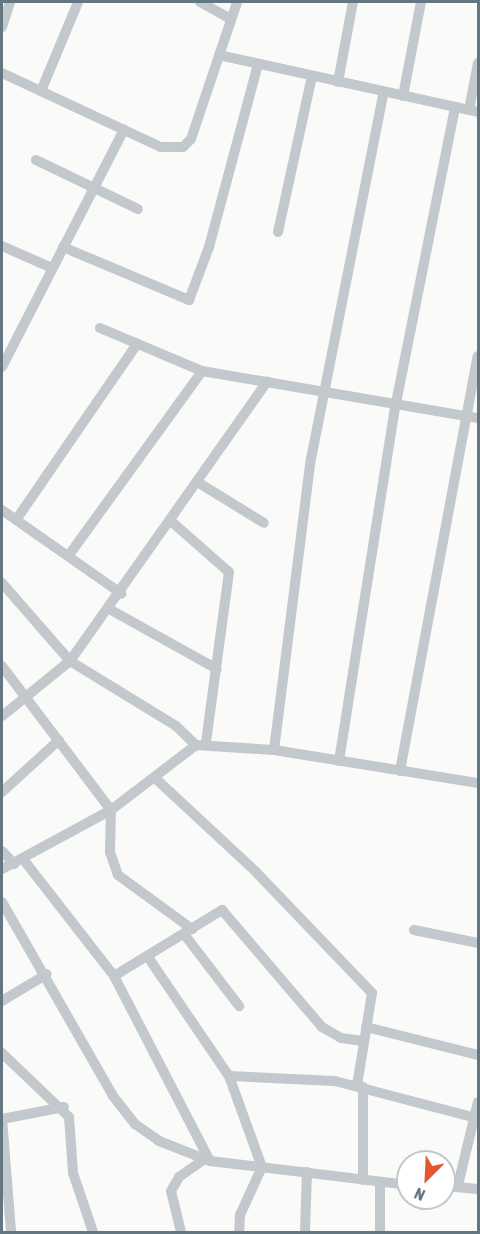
<!DOCTYPE html>
<html>
<head>
<meta charset="utf-8">
<style>
  body { margin:0 }
  #map { position:relative; width:480px; height:1234px; overflow:hidden; background:#fafaf8; font-family:"Asap Condensed",sans-serif }
  div>[style] { position:absolute }
  .street>* { height:10px; margin:-5px; padding:0 5px; transform-origin:5px; border-radius:5px; background:#c3c8cc }
  span { translate:-50% -50%; white-space:nowrap; text-align:center; line-height:1.15; -webkit-text-stroke:6px #fff; paint-order:stroke }
  .frame { position:absolute; inset:0; border:3px solid #657683; pointer-events:none }
  .north { position:absolute; left:396px; top:1150px; width:60px; height:60px; box-sizing:border-box; background:#fff; border:2px solid #c1c8cd; border-radius:50%; rotate:204deg; font-size:16px; font-weight:700; line-height:24px; text-align:center; color:#657683 }
  .north::after { content:''; display:block; margin:auto; width:21px; height:27px; background:#e4572e; clip-path:polygon(50% 0,100% 100%,50% 72%,0 100%) }
</style>
</head>
<body>
<div id="map">
  <div class="street">
    <div style="left:200px;top:2px;width:35px;rotate:29deg"></div>
    <div style="left:2px;top:27px;width:26px;rotate:-72deg"></div>
    <div style="left:219px;top:55px;width:265px;rotate:12.4deg"></div>
    <div style="left:2px;top:73px;width:175px;rotate:25deg"></div>
    <div style="left:161px;top:147px;width:22px"></div>
    <div style="left:183px;top:147px;width:11px;rotate:-45deg"></div>
    <div style="left:191px;top:139px;width:145px;rotate:-71.4deg"></div>
    <div style="left:338px;top:82px;width:81px;rotate:-79.4deg"></div>
    <div style="left:41px;top:91px;width:96px;rotate:-67.4deg"></div>
    <div style="left:403px;top:96px;width:96px;rotate:-79.2deg"></div>
    <div style="left:469px;top:110px;width:48px;rotate:-79.2deg"></div>
    <div style="left:36px;top:160px;width:113px;rotate:25.7deg"></div>
    <div style="left:278px;top:232px;width:160px;rotate:-77.7deg"></div>
    <div style="left:2px;top:246px;width:55px;rotate:23.7deg"></div>
    <div style="left:63px;top:247px;width:137px;rotate:22.8deg"></div>
    <div style="left:189px;top:300px;width:57px;rotate:-69.3deg"></div>
    <div style="left:209px;top:247px;width:189px;rotate:-75deg"></div>
    <div style="left:100px;top:328px;width:111px;rotate:22.9deg"></div>
    <div style="left:202px;top:371px;width:280px;rotate:9.7deg"></div>
    <div style="left:2px;top:367px;width:267px;rotate:-62.8deg"></div>
    <div style="left:199px;top:483px;width:76px;rotate:31.6deg"></div>
    <div style="left:2px;top:510px;width:146px;rotate:35deg"></div>
    <div style="left:16px;top:520px;width:214px;rotate:-55.5deg"></div>
    <div style="left:172px;top:522px;width:76px;rotate:41.3deg"></div>
    <div style="left:229px;top:572px;width:172px;rotate:97.7deg"></div>
    <div style="left:69px;top:555px;width:227px;rotate:-54.1deg"></div>
    <div style="left:2px;top:583px;width:103px;rotate:48.9deg"></div>
    <div style="left:70px;top:661px;width:124px;rotate:31.5deg"></div>
    <div style="left:176px;top:726px;width:28px;rotate:44deg"></div>
    <div style="left:196px;top:745px;width:78px;rotate:3.7deg"></div>
    <div style="left:274px;top:750px;width:207px;rotate:9.2deg"></div>
    <div style="left:111px;top:610px;width:121px;rotate:29.1deg"></div>
    <div style="left:2px;top:666px;width:181px;rotate:52.9deg"></div>
    <div style="left:111px;top:810px;width:42px;rotate:91.4deg"></div>
    <div style="left:110px;top:852px;width:24px;rotate:71deg"></div>
    <div style="left:118px;top:875px;width:92px;rotate:36.1deg"></div>
    <div style="left:2px;top:716px;width:87px;rotate:-39deg"></div>
    <div style="left:70px;top:661px;width:342px;rotate:-54.8deg"></div>
    <div style="left:274px;top:750px;width:293px;rotate:-82.8deg"></div>
    <div style="left:311px;top:459px;width:374px;rotate:-78.8deg"></div>
    <div style="left:339px;top:761px;width:363px;rotate:-81deg"></div>
    <div style="left:396px;top:403px;width:302px;rotate:-78.7deg"></div>
    <div style="left:400px;top:771px;width:422px;rotate:-79.4deg"></div>
    <div style="left:155px;top:778px;width:138px;rotate:42.9deg"></div>
    <div style="left:256px;top:872px;width:168px;rotate:46.2deg"></div>
    <div style="left:372px;top:993px;width:94px;rotate:99.2deg"></div>
    <div style="left:2px;top:792px;width:77px;rotate:-42.4deg"></div>
    <div style="left:2px;top:851px;width:18px;rotate:47deg"></div>
    <div style="left:23px;top:859px;width:148px;rotate:52.1deg"></div>
    <div style="left:114px;top:976px;width:208px;rotate:62.6deg"></div>
    <div style="left:2px;top:869px;width:124px;rotate:-28.4deg"></div>
    <div style="left:111px;top:810px;width:107px;rotate:-37.4deg"></div>
    <div style="left:2px;top:902px;width:224px;rotate:60.2deg"></div>
    <div style="left:113px;top:1096px;width:36px;rotate:52deg"></div>
    <div style="left:135px;top:1124px;width:29px;rotate:35deg"></div>
    <div style="left:159px;top:1141px;width:55px;rotate:21.4deg"></div>
    <div style="left:210px;top:1161px;width:199px;rotate:6.9deg"></div>
    <div style="left:414px;top:930px;width:65px;rotate:11.5deg"></div>
    <div style="left:184px;top:934px;width:91px;rotate:52.6deg"></div>
    <div style="left:148px;top:957px;width:144px;rotate:55.8deg"></div>
    <div style="left:229px;top:1076px;width:97px;rotate:70.1deg"></div>
    <div style="left:262px;top:1167px;width:53px;rotate:114.6deg"></div>
    <div style="left:240px;top:1215px;width:17px;rotate:93deg"></div>
    <div style="left:114px;top:976px;width:127px;rotate:-31.4deg"></div>
    <div style="left:222px;top:910px;width:154px;rotate:49.5deg"></div>
    <div style="left:322px;top:1027px;width:22px;rotate:30deg"></div>
    <div style="left:341px;top:1038px;width:22px;rotate:8deg"></div>
    <div style="left:2px;top:1001px;width:52px;rotate:-31deg"></div>
    <div style="left:366px;top:1027px;width:115px;rotate:14deg"></div>
    <div style="left:2px;top:1053px;width:93px;rotate:43.7deg"></div>
    <div style="left:69px;top:1117px;width:56px;rotate:85.9deg"></div>
    <div style="left:73px;top:1173px;width:62px;rotate:71.3deg"></div>
    <div style="left:229px;top:1076px;width:106px;rotate:2.7deg"></div>
    <div style="left:335px;top:1081px;width:142px;rotate:14.7deg"></div>
    <div style="left:363px;top:1087px;width:93px;rotate:90deg"></div>
    <div style="left:2px;top:1119px;width:113px;rotate:85.4deg"></div>
    <div style="left:2px;top:1119px;width:63px;rotate:-11deg"></div>
    <div style="left:458px;top:1185px;width:85px;rotate:-76.5deg"></div>
    <div style="left:444px;top:1186px;width:34px;rotate:5deg"></div>
    <div style="left:181px;top:1232px;width:42px;rotate:-103.7deg"></div>
    <div style="left:171px;top:1191px;width:16px;rotate:-60deg"></div>
    <div style="left:179px;top:1177px;width:32px;rotate:-35deg"></div>
    <div style="left:305px;top:1232px;width:60px;rotate:-88.1deg"></div>
    <div style="left:380px;top:1232px;width:49px;rotate:-90deg"></div>
  </div>
  <div class="frame"></div>
  <div class="north">N</div>
</div>
</body>
</html>
